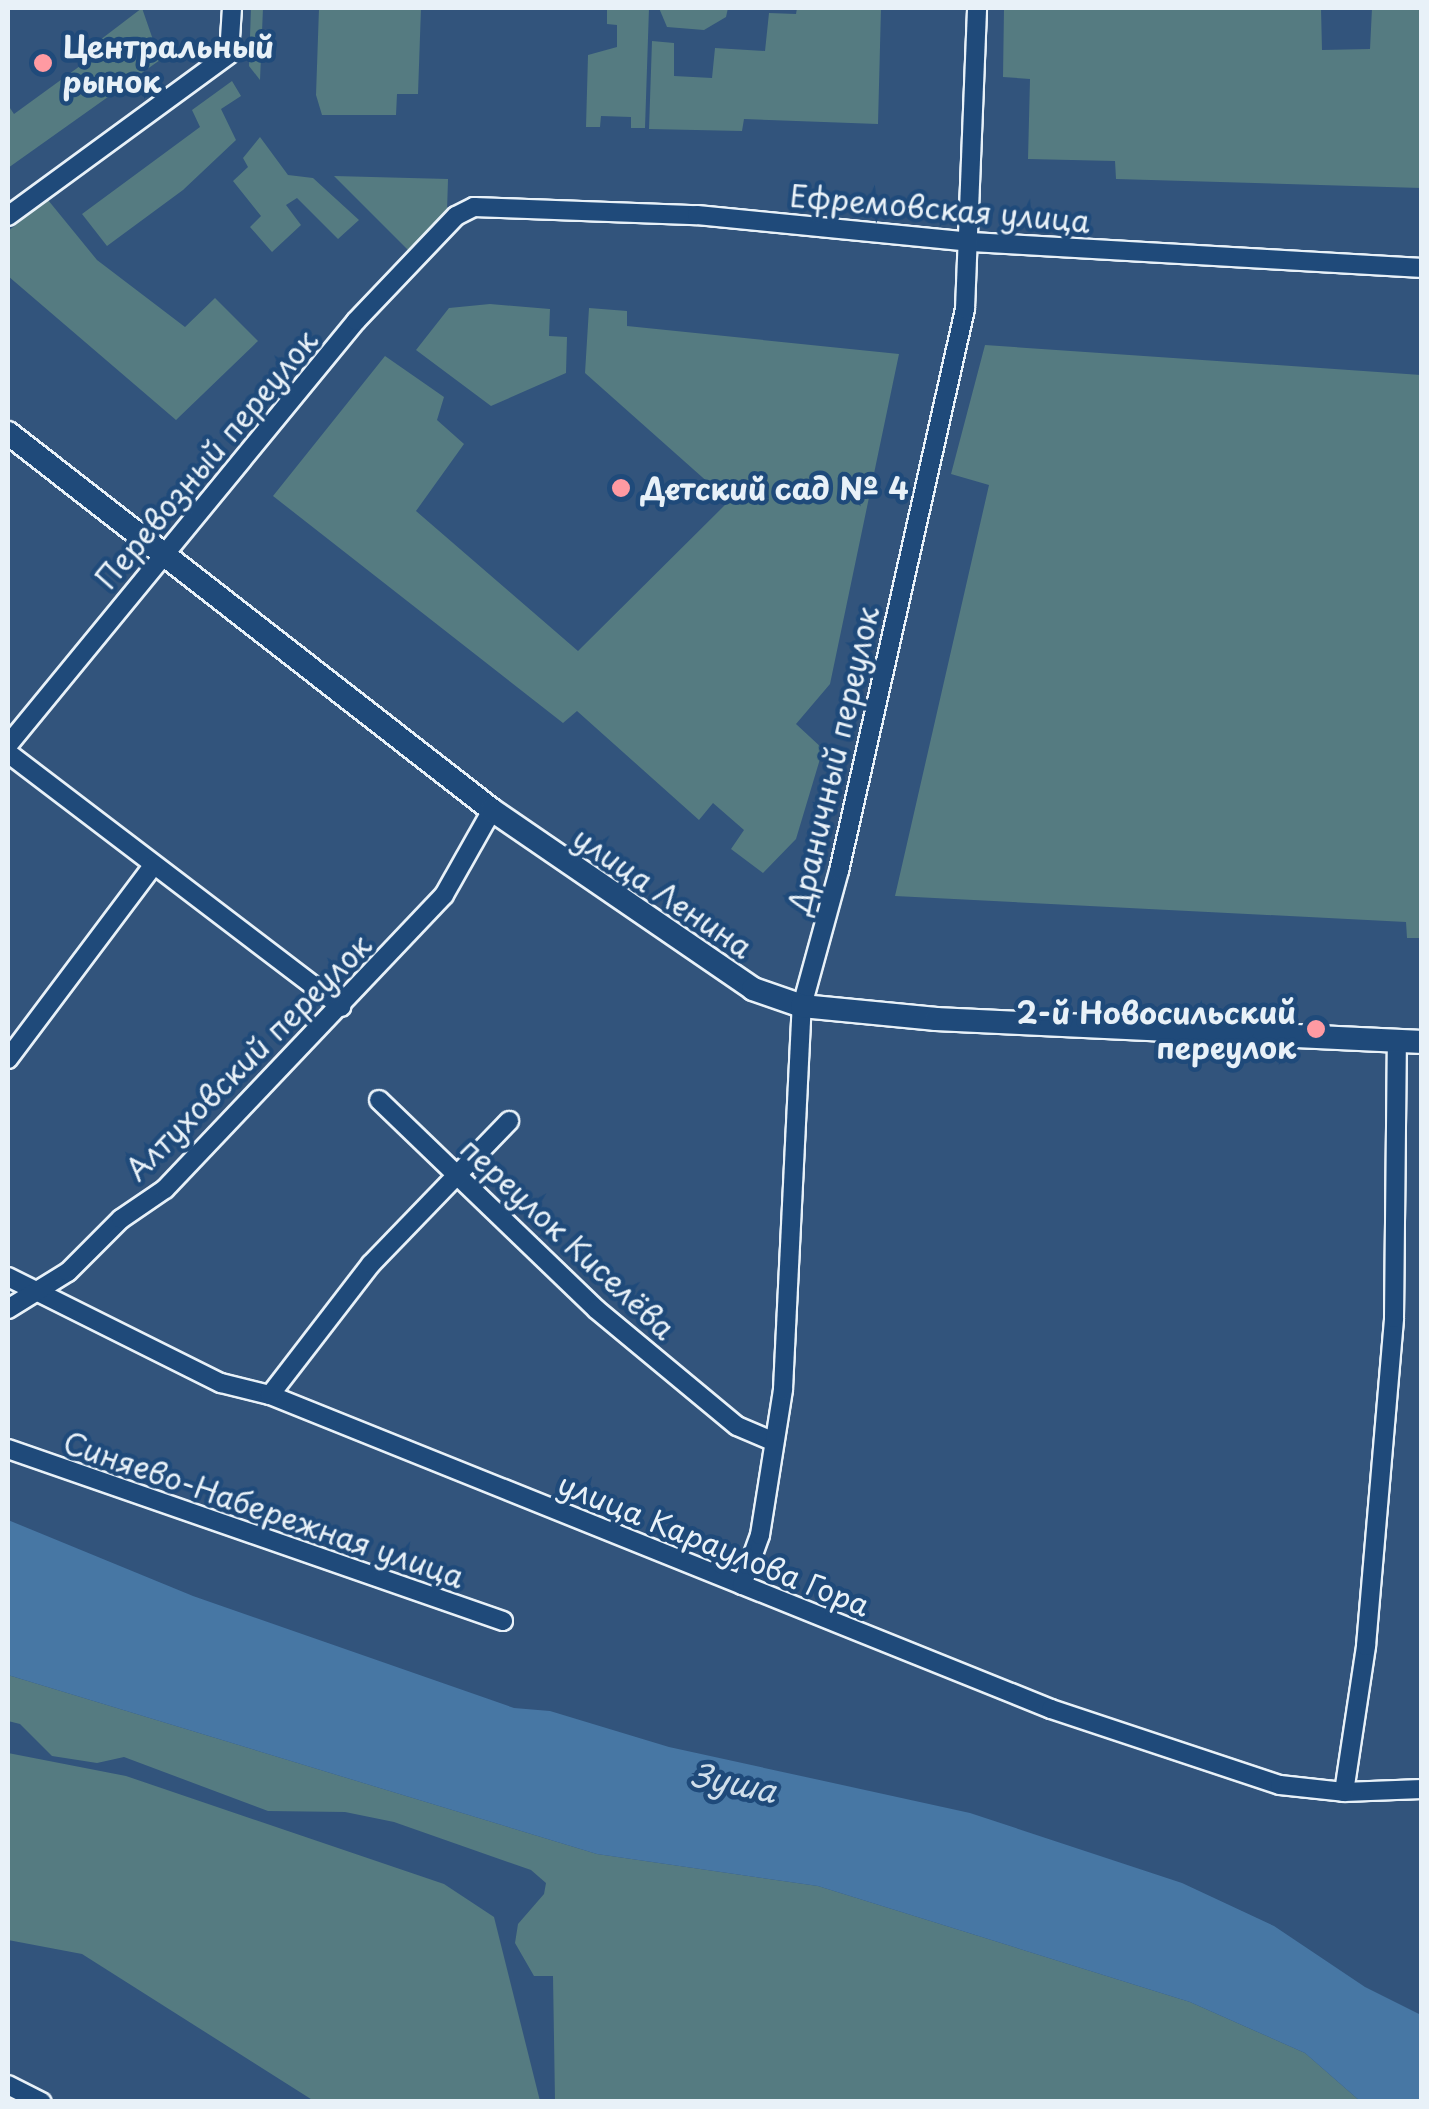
<!DOCTYPE html>
<html>
<head>
<meta charset="utf-8">
<style>
  body { margin:0 }
  #map { position:relative; width:1429px; height:2109px; overflow:hidden; background:#32547c; font-family:"Playpen Sans",sans-serif }
  div>[style] { position:absolute }
  .green>* { inset:0; background:#557b81 }
  .water>* { inset:0; background:#4777a4 }
  .roads { filter:drop-shadow(2px 0 #e8f1f8) drop-shadow(-2px 0 #e8f1f8) drop-shadow(0 2px #e8f1f8) drop-shadow(0 -2px #e8f1f8) }
  .minor>* { height:18px; margin:-9px; padding:0 9px; transform-origin:9px; border-radius:9px; background:#1f4a7a }
  .major>* { height:22px; margin:-11px; padding:0 11px; transform-origin:11px; border-radius:11px; background:#1f4a7a }
  .dots>* { width:28px; height:28px; translate:-50% -50%; box-sizing:border-box; border:5px solid #1f4a7a; border-radius:50% }
  span { translate:-50% -50%; white-space:nowrap; text-align:center; line-height:1.15; -webkit-text-stroke:9px #1f4a7a; paint-order:stroke }
  .poi-label { font-size:30px; color:#e8f1f8; font-weight:700 }
  .left { translate:0 -50%; text-align:left }
  .right { translate:-100% -50%; text-align:right }
  .street-label { font-size:30px; color:#e8f1f8 }
  .water-label { font-size:32px; color:#d0dfeb; font-style:italic }
  .frame { position:absolute; inset:0; border:10px solid #e8f1f8; pointer-events:none }
</style>
</head>
<body>
<div id="map">
  <div class="green">
    <div style="clip-path:polygon(142px 8px,160px 60px,8px 168px,8px 105px,14px 114px,80px 66px,83px 53px)"></div>
    <div style="clip-path:polygon(251px 8px,263px 8px,260px 80px,249px 66px)"></div>
    <div style="clip-path:polygon(319px 8px,421px 8px,418px 94px,397px 94px,396px 115px,322px 115px,316px 95px)"></div>
    <div style="clip-path:polygon(607px 8px,649px 8px,645px 128px,631px 128px,631px 117px,601px 116px,600px 127px,586px 127px,588px 55px,617px 47px,617px 25px,607px 24px)"></div>
    <div style="clip-path:polygon(659px 8px,728px 8px,726px 17px,704px 30px,667px 27px)"></div>
    <div style="clip-path:polygon(797px 8px,881px 8px,878px 124px,744px 119px,742px 131px,649px 129px,652px 41px,674px 43px,674px 76px,712px 78px,715px 48px,765px 51px,769px 13px,796px 14px)"></div>
    <div style="clip-path:polygon(1004px 8px,1321px 8px,1322px 50px,1370px 49px,1372px 8px,1421px 8px,1421px 188px,1116px 179px,1115px 161px,1028px 159px,1030px 79px,1003px 77px)"></div>
    <div style="clip-path:polygon(232px 81px,241px 96px,221px 109px,236px 140px,183px 190px,107px 246px,82px 214px,200px 127px,192px 110px)"></div>
    <div style="clip-path:polygon(260px 137px,288px 175px,313px 178px,359px 220px,338px 239px,297px 198px,286px 205px,301px 225px,272px 252px,250px 227px,261px 216px,233px 181px,248px 167px,243px 158px)"></div>
    <div style="clip-path:polygon(334px 176px,448px 179px,447px 211px,409px 251px)"></div>
    <div style="clip-path:polygon(48px 200px,97px 260px,185px 327px,215px 298px,258px 341px,176px 420px,8px 276px,8px 231px)"></div>
    <div style="clip-path:polygon(490px 304px,550px 309px,549px 336px,567px 337px,566px 373px,491px 406px,416px 350px,449px 308px)"></div>
    <div style="clip-path:polygon(589px 308px,627px 311px,627px 326px,899px 354px,830px 684px,796px 724px,823px 749px,796px 839px,763px 873px,731px 849px,744px 830px,713px 803px,699px 820px,577px 711px,563px 723px,273px 496px,385px 356px,444px 397px,437px 420px,464px 444px,416px 511px,578px 651px,729px 501px,585px 373px)"></div>
    <div style="clip-path:polygon(985px 345px,1421px 375px,1421px 938px,1407px 938px,1406px 922px,895px 896px,989px 485px,951px 474px)"></div>
    <div style="clip-path:polygon(8px 1675px,597px 1854px,818px 1886px,1190px 2002px,1305px 2053px,1360px 2101px,555px 2101px,553px 1976px,534px 1976px,515px 1943px,518px 1924px,544px 1894px,546px 1883px,531px 1870px,394px 1822px,345px 1812px,268px 1811px,124px 1757px,97px 1763px,52px 1756px,20px 1724px,8px 1721px)"></div>
    <div style="clip-path:polygon(8px 1753px,126px 1776px,444px 1884px,494px 1917px,540px 2101px,314px 2101px,82px 1954px,8px 1940px)"></div>
  </div>
  <div class="water">
    <div style="clip-path:polygon(8px 1520px,193px 1596px,514px 1708px,550px 1711px,669px 1747px,970px 1813px,1182px 1883px,1274px 1926px,1365px 1987px,1421px 2015px,1421px 2101px,1360px 2101px,1305px 2053px,1190px 2002px,818px 1886px,597px 1854px,8px 1675px)"></div>
  </div>
  <div class="roads">
    <div class="minor">
      <div style="left:8px;top:216px;width:274px;rotate:-36.2deg"></div>
      <div style="left:229px;top:54px;width:46px;rotate:-86.3deg"></div>
      <div style="left:8px;top:745px;width:549px;rotate:-50.62deg"></div>
      <div style="left:356px;top:321px;width:145px;rotate:-46.4deg"></div>
      <div style="left:456px;top:216px;width:20px;rotate:-27deg"></div>
      <div style="left:474px;top:207px;width:223px;rotate:2.1deg"></div>
      <div style="left:697px;top:215px;width:276px;rotate:5.6deg"></div>
      <div style="left:972px;top:242px;width:451px;rotate:3.3deg"></div>
      <div style="left:8px;top:753px;width:419px;rotate:37.3deg"></div>
      <div style="left:8px;top:1059px;width:241px;rotate:-53.1deg"></div>
      <div style="left:379px;top:1100px;width:301px;rotate:43.9deg"></div>
      <div style="left:596px;top:1309px;width:183px;rotate:39.7deg"></div>
      <div style="left:737px;top:1426px;width:39px;rotate:23deg"></div>
      <div style="left:8px;top:1277px;width:238px;rotate:26.5deg"></div>
      <div style="left:221px;top:1383px;width:50px;rotate:13.8deg"></div>
      <div style="left:270px;top:1395px;width:842px;rotate:21.9deg"></div>
      <div style="left:1051px;top:1709px;width:241px;rotate:18.4deg"></div>
      <div style="left:1280px;top:1785px;width:64px;rotate:6.2deg"></div>
      <div style="left:1344px;top:1792px;width:78px;rotate:-2.2deg"></div>
      <div style="left:8px;top:1309px;width:70px;rotate:-31.7deg"></div>
      <div style="left:68px;top:1272px;width:75px;rotate:-45deg"></div>
      <div style="left:121px;top:1219px;width:53px;rotate:-34.3deg"></div>
      <div style="left:165px;top:1189px;width:405px;rotate:-46.5deg"></div>
      <div style="left:444px;top:895px;width:98px;rotate:-60.5deg"></div>
      <div style="left:270px;top:1395px;width:165px;rotate:-52.4deg"></div>
      <div style="left:371px;top:1264px;width:199px;rotate:-46deg"></div>
      <div style="left:8px;top:1449px;width:524px;rotate:19.16deg"></div>
      <div style="left:742px;top:1585px;width:53px;rotate:-70.2deg"></div>
      <div style="left:760px;top:1535px;width:148px;rotate:-81deg"></div>
      <div style="left:783px;top:1389px;width:383px;rotate:-87.2deg"></div>
      <div style="left:802px;top:1006px;width:140px;rotate:-74.7deg"></div>
      <div style="left:839px;top:871px;width:576px;rotate:-77.36deg"></div>
      <div style="left:965px;top:309px;width:301px;rotate:-87.7deg"></div>
      <div style="left:1344px;top:1792px;width:148px;rotate:-81.4deg"></div>
      <div style="left:1366px;top:1646px;width:329px;rotate:-85.1deg"></div>
      <div style="left:1394px;top:1318px;width:277px;rotate:-89.4deg"></div>
      <div style="left:8px;top:2085px;width:38px;rotate:27deg"></div>
    </div>
    <div class="major">
      <div style="left:8px;top:433px;width:614px;rotate:37.92deg"></div>
      <div style="left:492px;top:810px;width:316px;rotate:34.4deg"></div>
      <div style="left:753px;top:989px;width:52px;rotate:19.1deg"></div>
      <div style="left:802px;top:1006px;width:135px;rotate:5.5deg"></div>
      <div style="left:936px;top:1019px;width:487px;rotate:2.7deg"></div>
    </div>
  </div>
  <div class="dots">
    <div style="left:43px;top:63px;background:#ff9aa2"></div>
    <div style="left:621px;top:488px;background:#ff9aa2"></div>
    <div style="left:1316px;top:1029px;background:#ff9aa2"></div>
  </div>
  <div class="poi-label">
    <span class="left" style="left:63px;top:63px">Центральный<br>рынок</span>
    <span class="left" style="left:641px;top:488px">Детский сад № 4</span>
    <span class="right" style="left:1296px;top:1029px">2-й Новосильский<br>переулок</span>
  </div>
  <div class="street-label">
    <span style="left:940px;top:208px;rotate:5deg">Ефремовская улица</span>
    <span style="left:206px;top:459px;rotate:-50deg">Перевозный переулок</span>
    <span style="left:833px;top:760px;rotate:-77deg">Драничный переулок</span>
    <span style="left:663px;top:892px;rotate:34deg">улица Ленина</span>
    <span style="left:248px;top:1057px;rotate:-45deg">Алтуховский переулок</span>
    <span style="left:568px;top:1238px;rotate:43deg">переулок Киселёва</span>
    <span style="left:264px;top:1509px;rotate:19deg">Синяево-Набережная улица</span>
    <span style="left:714px;top:1544px;rotate:22deg">улица Караулова Гора</span>
  </div>
  <div class="water-label">
    <span style="left:734px;top:1782px;rotate:12deg">Зуша</span>
  </div>
  <div class="frame"></div>
</div>
</body>
</html>
